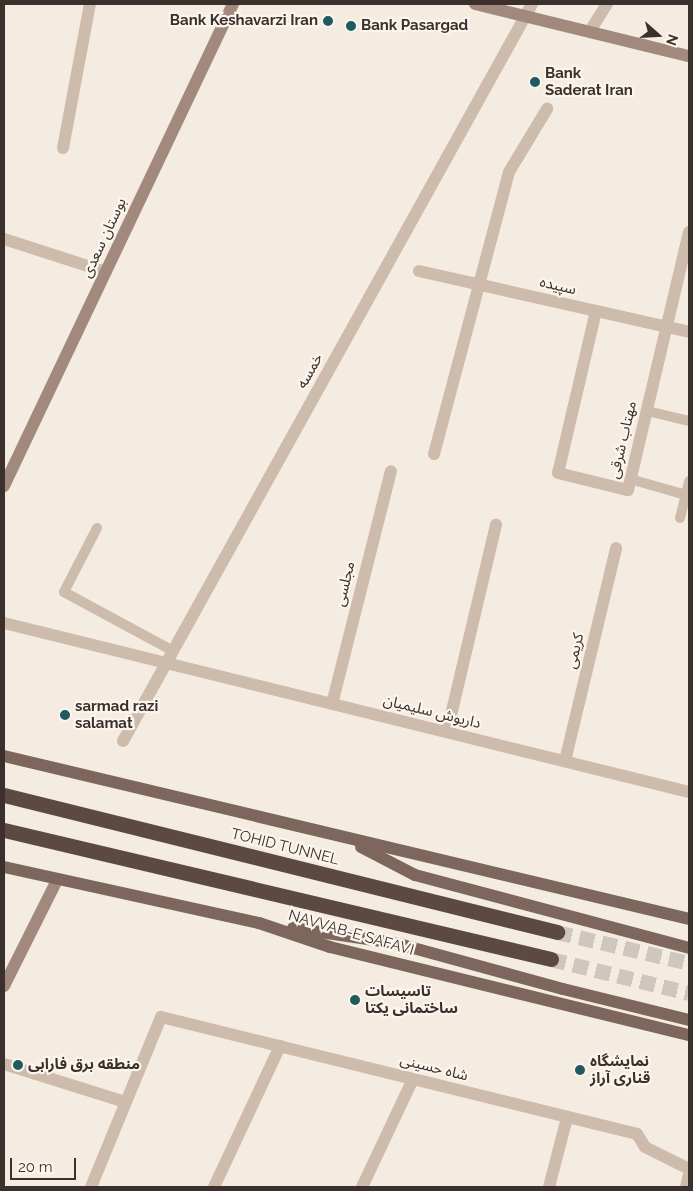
<!DOCTYPE html>
<html>
<head>
<meta charset="utf-8">
<style>
  body { margin:0 }
  #map { position:relative; width:693px; height:1191px; overflow:hidden; background:#f4ebe1; font-family:Raleway,"Noto Sans Arabic",sans-serif }
  div>[style] { position:absolute }
  .highway-tunnel>* { height:15px; margin-top:-7.5px; transform-origin:0; background:repeating-linear-gradient(90deg,#cfc6bd 0 15px,transparent 0 23px) }
  .lane>* { height:10px; margin:-5px; padding:0 5px; transform-origin:5px; border-radius:5px; background:#cdbbac }
  .street>* { height:12px; margin:-6px; padding:0 6px; transform-origin:6px; border-radius:6px; background:#cdbbac }
  .secondary>* { height:12px; margin:-6px; padding:0 6px; transform-origin:6px; border-radius:6px; background:#a18a7d }
  .primary>* { height:12px; margin:-6px; padding:0 6px; transform-origin:6px; border-radius:6px; background:#7d675c }
  .highway>* { height:15px; margin:-7.5px; padding:0 7.5px; transform-origin:7.5px; border-radius:7.5px; background:#5c4a42 }
  .dots>* { width:14px; height:14px; translate:-50% -50%; box-sizing:border-box; border:2px solid #fbf5ee; border-radius:50% }
  span { translate:-50% -50%; white-space:nowrap; text-align:center; line-height:1.15; -webkit-text-stroke:4.5px #fbf5ee; paint-order:stroke }
  .poi-label { font-size:15px; color:#3b302b; font-weight:700 }
  .right { translate:-100% -50%; text-align:right }
  .left { translate:0 -50%; text-align:left }
  .street-label { font-size:15px; color:#3b302b }
  .frame { position:absolute; inset:0; border:5px solid #3b302b; pointer-events:none }
  .north { position:absolute; left:633px; top:10px; width:50px; height:50px; -webkit-text-stroke:4px #fbf5ee; paint-order:stroke; rotate:109deg; font-size:14px; font-weight:700; line-height:20px; text-align:center; color:#3b302b }
  .north::after { content:''; display:block; margin:auto; width:18px; height:22px; background:#3b302b; clip-path:polygon(50% 0,100% 100%,50% 72%,0 100%) }
  .scale { position:absolute; left:10px; top:1158px; width:66px; height:22px; box-sizing:border-box; border:2px solid #3b302b; border-top:0; padding-left:6px; font-size:15px; line-height:18px; white-space:nowrap; color:#3b302b; -webkit-text-stroke:4px #fbf5ee; paint-order:stroke }
</style>
</head>
<body>
<div id="map">
  <div class="highway-tunnel">
    <div style="left:557px;top:932px;width:136px;rotate:13.2deg"></div>
    <div style="left:551px;top:959px;width:142px;rotate:13.8deg"></div>
  </div>
  <div class="lane">
    <div style="left:647px;top:411px;width:43px;rotate:13.4deg"></div>
    <div style="left:630px;top:479px;width:58px;rotate:15.9deg"></div>
    <div style="left:680px;top:518px;width:38px;rotate:-76deg"></div>
    <div style="left:97px;top:528px;width:72px;rotate:117.3deg"></div>
    <div style="left:64px;top:592px;width:124px;rotate:28.4deg"></div>
  </div>
  <div class="street">
    <div style="left:590px;top:31px;width:32px;rotate:-58deg"></div>
    <div style="left:63px;top:148px;width:147px;rotate:-79.4deg"></div>
    <div style="left:4px;top:239px;width:107px;rotate:17.9deg"></div>
    <div style="left:419px;top:271px;width:277px;rotate:12.7deg"></div>
    <div style="left:596px;top:311px;width:166px;rotate:103.2deg"></div>
    <div style="left:558px;top:473px;width:72px;rotate:13.7deg"></div>
    <div style="left:628px;top:490px;width:265px;rotate:-76.7deg"></div>
    <div style="left:434px;top:454px;width:292px;rotate:-75.1deg"></div>
    <div style="left:509px;top:172px;width:74px;rotate:-58.9deg"></div>
    <div style="left:4px;top:623px;width:706px;rotate:13.86deg"></div>
    <div style="left:332px;top:704px;width:240px;rotate:-75.8deg"></div>
    <div style="left:447px;top:732px;width:213px;rotate:-76.7deg"></div>
    <div style="left:123px;top:741px;width:843px;rotate:-60.97deg"></div>
    <div style="left:565px;top:761px;width:219px;rotate:-76.5deg"></div>
    <div style="left:4px;top:1064px;width:127px;rotate:17.4deg"></div>
    <div style="left:91px;top:1187px;width:184px;rotate:-67.6deg"></div>
    <div style="left:161px;top:1017px;width:490px;rotate:13.8deg"></div>
    <div style="left:637px;top:1134px;width:15px;rotate:58deg"></div>
    <div style="left:645px;top:1147px;width:49px;rotate:26.6deg"></div>
    <div style="left:214px;top:1187px;width:156px;rotate:-64.9deg"></div>
    <div style="left:362px;top:1187px;width:119px;rotate:-64.7deg"></div>
    <div style="left:549px;top:1187px;width:71px;rotate:-75.4deg"></div>
    <div style="left:686px;top:1187px;width:13px;rotate:-77deg"></div>
  </div>
  <div class="secondary">
    <div style="left:475px;top:4px;width:220px;rotate:13.7deg"></div>
    <div style="left:4px;top:486px;width:534px;rotate:-64.59deg"></div>
    <div style="left:4px;top:986px;width:119px;rotate:-63.4deg"></div>
  </div>
  <div class="primary">
    <div style="left:4px;top:756px;width:704px;rotate:13.38deg"></div>
    <div style="left:361px;top:847px;width:61px;rotate:27.4deg"></div>
    <div style="left:415px;top:875px;width:284px;rotate:14.9deg"></div>
    <div style="left:4px;top:867px;width:261px;rotate:12.4deg"></div>
    <div style="left:259px;top:923px;width:75px;rotate:18.7deg"></div>
    <div style="left:330px;top:947px;width:370px;rotate:13.8deg"></div>
    <div style="left:293px;top:928px;width:103px;rotate:8.4deg"></div>
    <div style="left:395px;top:943px;width:174px;rotate:15.3deg"></div>
    <div style="left:563px;top:989px;width:130px;rotate:13.8deg"></div>
  </div>
  <div class="highway">
    <div style="left:4px;top:795px;width:570px;rotate:13.91deg"></div>
    <div style="left:4px;top:830px;width:562px;rotate:13.27deg"></div>
  </div>
  <div class="dots">
    <div style="left:328px;top:21px;background:#1f5a5e"></div>
    <div style="left:351px;top:26px;background:#1f5a5e"></div>
    <div style="left:535px;top:82px;background:#1f5a5e"></div>
    <div style="left:65px;top:715px;background:#1f5a5e"></div>
    <div style="left:355px;top:1000px;background:#1f5a5e"></div>
    <div style="left:18px;top:1065px;background:#1f5a5e"></div>
    <div style="left:580px;top:1070px;background:#1f5a5e"></div>
  </div>
  <div class="poi-label">
    <span class="right" style="left:318px;top:21px">Bank Keshavarzi Iran</span>
    <span class="left" style="left:361px;top:26px">Bank Pasargad</span>
    <span class="left" style="left:545px;top:82px">Bank<br>Saderat Iran</span>
    <span class="left" style="left:75px;top:715px">sarmad razi<br>salamat</span>
    <span class="left" style="left:365px;top:1000px">تاسیسات<br>ساختمانی یکتا</span>
    <span class="left" style="left:590px;top:1070px">نمایشگاه<br>قناری آراز</span>
    <span class="left" style="left:28px;top:1065px">منطقه برق فارابی</span>
  </div>
  <div class="street-label">
    <span style="left:104px;top:238px;rotate:-65deg">بوستان سعدی</span>
    <span style="left:558px;top:286px;rotate:13deg">سپیده</span>
    <span style="left:310px;top:371px;rotate:-61deg">خمسه</span>
    <span style="left:623px;top:440px;rotate:-77deg">مهتاب شرقی</span>
    <span style="left:345px;top:584px;rotate:-76deg">مجلسی</span>
    <span style="left:575px;top:651px;rotate:-77deg">کریمی</span>
    <span style="left:432px;top:712px;rotate:14deg">داریوش سلیمیان</span>
    <span style="left:285px;top:847px;rotate:14deg">TOHID TUNNEL</span>
    <span style="left:351px;top:933px;rotate:16deg">NAVVAB-E SAFAVI</span>
    <span style="left:434px;top:1068px;rotate:14deg">شاه حسینی</span>
  </div>
  <div class="frame"></div>
  <div class="north">N</div>
  <div class="scale">20 m</div>
</div>
</body>
</html>
